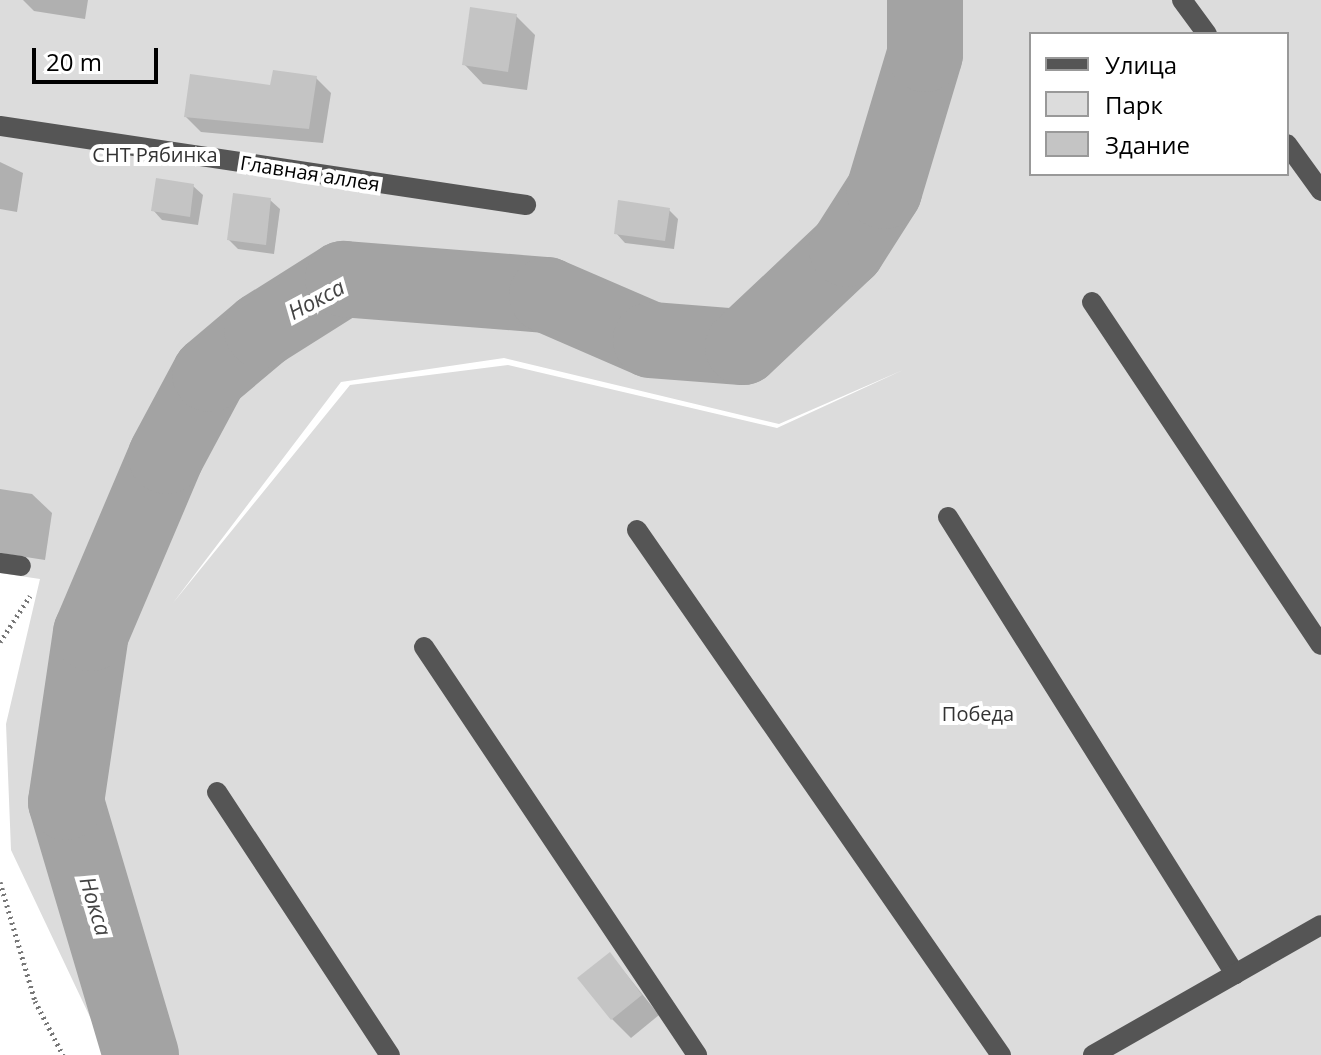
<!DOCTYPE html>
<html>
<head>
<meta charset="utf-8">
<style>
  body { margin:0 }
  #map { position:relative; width:1321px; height:1055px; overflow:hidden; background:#fff; font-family:"Open Sans",sans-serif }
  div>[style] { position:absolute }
  .green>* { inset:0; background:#dcdcdc }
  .shadow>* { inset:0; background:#0003 }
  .river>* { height:76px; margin:-38px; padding:0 38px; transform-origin:38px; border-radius:38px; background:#a3a3a3 }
  .building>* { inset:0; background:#c4c4c4 }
  .path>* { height:5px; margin-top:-2.5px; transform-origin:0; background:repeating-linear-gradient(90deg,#777 0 2px,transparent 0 6px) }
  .minor>* { height:20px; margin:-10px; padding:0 10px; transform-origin:10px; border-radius:10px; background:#555 }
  span { translate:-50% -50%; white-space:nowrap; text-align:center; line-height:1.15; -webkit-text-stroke:8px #fff; paint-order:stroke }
  .park-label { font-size:20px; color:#333 }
  .street-label { font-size:20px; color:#000 }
  .water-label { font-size:22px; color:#444; font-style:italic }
  .legend { position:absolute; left:1029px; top:32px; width:260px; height:144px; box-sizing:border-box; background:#fff; border:2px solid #999; margin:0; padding:10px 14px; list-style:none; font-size:24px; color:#000 }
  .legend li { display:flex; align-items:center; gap:16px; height:40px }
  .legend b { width:40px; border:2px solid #999 }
  .scale { position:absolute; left:32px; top:48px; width:126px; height:36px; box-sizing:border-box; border:4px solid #000; border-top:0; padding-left:10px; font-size:24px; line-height:28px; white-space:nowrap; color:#000; -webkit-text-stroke:6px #fff; paint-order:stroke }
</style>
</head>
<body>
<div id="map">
  <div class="green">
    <div style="clip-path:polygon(evenodd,0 0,1321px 0,1321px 1055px,108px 1055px,11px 850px,6px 724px,40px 579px,0 573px,0 0,1031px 34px,1287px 34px,1287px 174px,1031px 174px,1031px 34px,0 0,504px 358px,779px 424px,903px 370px,777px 428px,508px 365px,350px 385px,173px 603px,341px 382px,504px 358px)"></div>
  </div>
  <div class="shadow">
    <div style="clip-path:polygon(23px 0,88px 0,85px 19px,34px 11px)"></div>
    <div style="clip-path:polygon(516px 16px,535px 35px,527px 90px,483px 84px,464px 64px)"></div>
    <div style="clip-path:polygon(316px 78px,331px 93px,323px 143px,201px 132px,186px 117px)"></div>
    <div style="clip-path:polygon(0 162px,23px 173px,17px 212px,0 209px)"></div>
    <div style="clip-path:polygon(193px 186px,203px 195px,198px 225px,162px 220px,153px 210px)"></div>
    <div style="clip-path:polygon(270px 200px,280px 209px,274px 254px,238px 249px,229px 240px)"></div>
    <div style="clip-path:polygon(669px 210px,678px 219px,674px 249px,625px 243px,616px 233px)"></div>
    <div style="clip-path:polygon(0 489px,32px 494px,52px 513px,45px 560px,0 553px)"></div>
    <div style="clip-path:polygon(610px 954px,659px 1015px,631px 1038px,612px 1019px)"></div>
  </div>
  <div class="river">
    <div style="left:141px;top:1055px;width:264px;rotate:-106.5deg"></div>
    <div style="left:66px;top:802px;width:171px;rotate:-81.6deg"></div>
    <div style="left:91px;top:633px;width:192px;rotate:-67deg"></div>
    <div style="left:166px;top:456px;width:93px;rotate:-61.8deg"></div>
    <div style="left:210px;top:374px;width:68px;rotate:-40.2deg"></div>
    <div style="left:262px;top:330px;width:96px;rotate:-32.2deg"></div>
    <div style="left:343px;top:279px;width:205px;rotate:4.5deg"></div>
    <div style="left:547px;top:295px;width:113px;rotate:23.4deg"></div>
    <div style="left:651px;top:340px;width:92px;rotate:4.4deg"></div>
    <div style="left:743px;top:347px;width:143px;rotate:-43.3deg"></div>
    <div style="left:847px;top:249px;width:69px;rotate:-57.5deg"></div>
    <div style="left:884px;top:191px;width:143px;rotate:-73.3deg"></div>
    <div style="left:925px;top:54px;width:54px;rotate:-90deg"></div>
  </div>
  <div class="building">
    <div style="clip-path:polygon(470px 7px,517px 14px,508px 72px,462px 65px)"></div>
    <div style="clip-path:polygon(273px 70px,317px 76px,309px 129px,184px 117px,190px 74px,270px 85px)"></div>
    <div style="clip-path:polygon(156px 178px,194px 184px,190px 217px,151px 211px)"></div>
    <div style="clip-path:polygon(233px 193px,271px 198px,266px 245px,227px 240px)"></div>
    <div style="clip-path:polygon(618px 200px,670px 208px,665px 241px,614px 234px)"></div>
    <div style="clip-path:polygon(610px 952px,642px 995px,611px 1020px,577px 978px)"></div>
  </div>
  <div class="path">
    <div style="left:0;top:642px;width:55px;rotate:-56.9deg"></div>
    <div style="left:0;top:882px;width:124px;rotate:73.6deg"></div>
    <div style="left:35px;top:1001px;width:61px;rotate:62.6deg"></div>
  </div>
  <div class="minor">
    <div style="left:1182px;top:0;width:42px;rotate:53.7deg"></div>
    <div style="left:0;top:126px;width:532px;rotate:8.54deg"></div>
    <div style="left:1287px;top:144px;width:58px;rotate:54.1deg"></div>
    <div style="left:1092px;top:302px;width:412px;rotate:56.3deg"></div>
    <div style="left:948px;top:517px;width:540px;rotate:57.87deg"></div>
    <div style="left:637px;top:530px;width:639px;rotate:55.27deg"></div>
    <div style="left:0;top:563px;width:21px;rotate:8deg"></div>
    <div style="left:424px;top:647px;width:491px;rotate:56.2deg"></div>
    <div style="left:217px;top:792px;width:315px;rotate:56.7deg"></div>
    <div style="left:1093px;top:1055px;width:262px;rotate:-29.7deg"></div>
  </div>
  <div class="park-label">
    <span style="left:155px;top:154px">СНТ Рябинка</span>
    <span style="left:978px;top:713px">Победа</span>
  </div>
  <div class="street-label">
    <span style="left:310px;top:173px;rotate:9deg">Главная аллея</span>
  </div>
  <div class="water-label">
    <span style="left:316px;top:299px;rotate:-28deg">Нокса</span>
    <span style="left:96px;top:906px;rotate:73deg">Нокса</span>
  </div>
  <ul class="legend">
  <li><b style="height:10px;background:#555"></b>Улица</li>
  <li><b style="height:22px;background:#dcdcdc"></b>Парк</li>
  <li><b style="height:22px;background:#c4c4c4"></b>Здание</li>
  </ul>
  <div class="scale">20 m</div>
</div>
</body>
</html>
